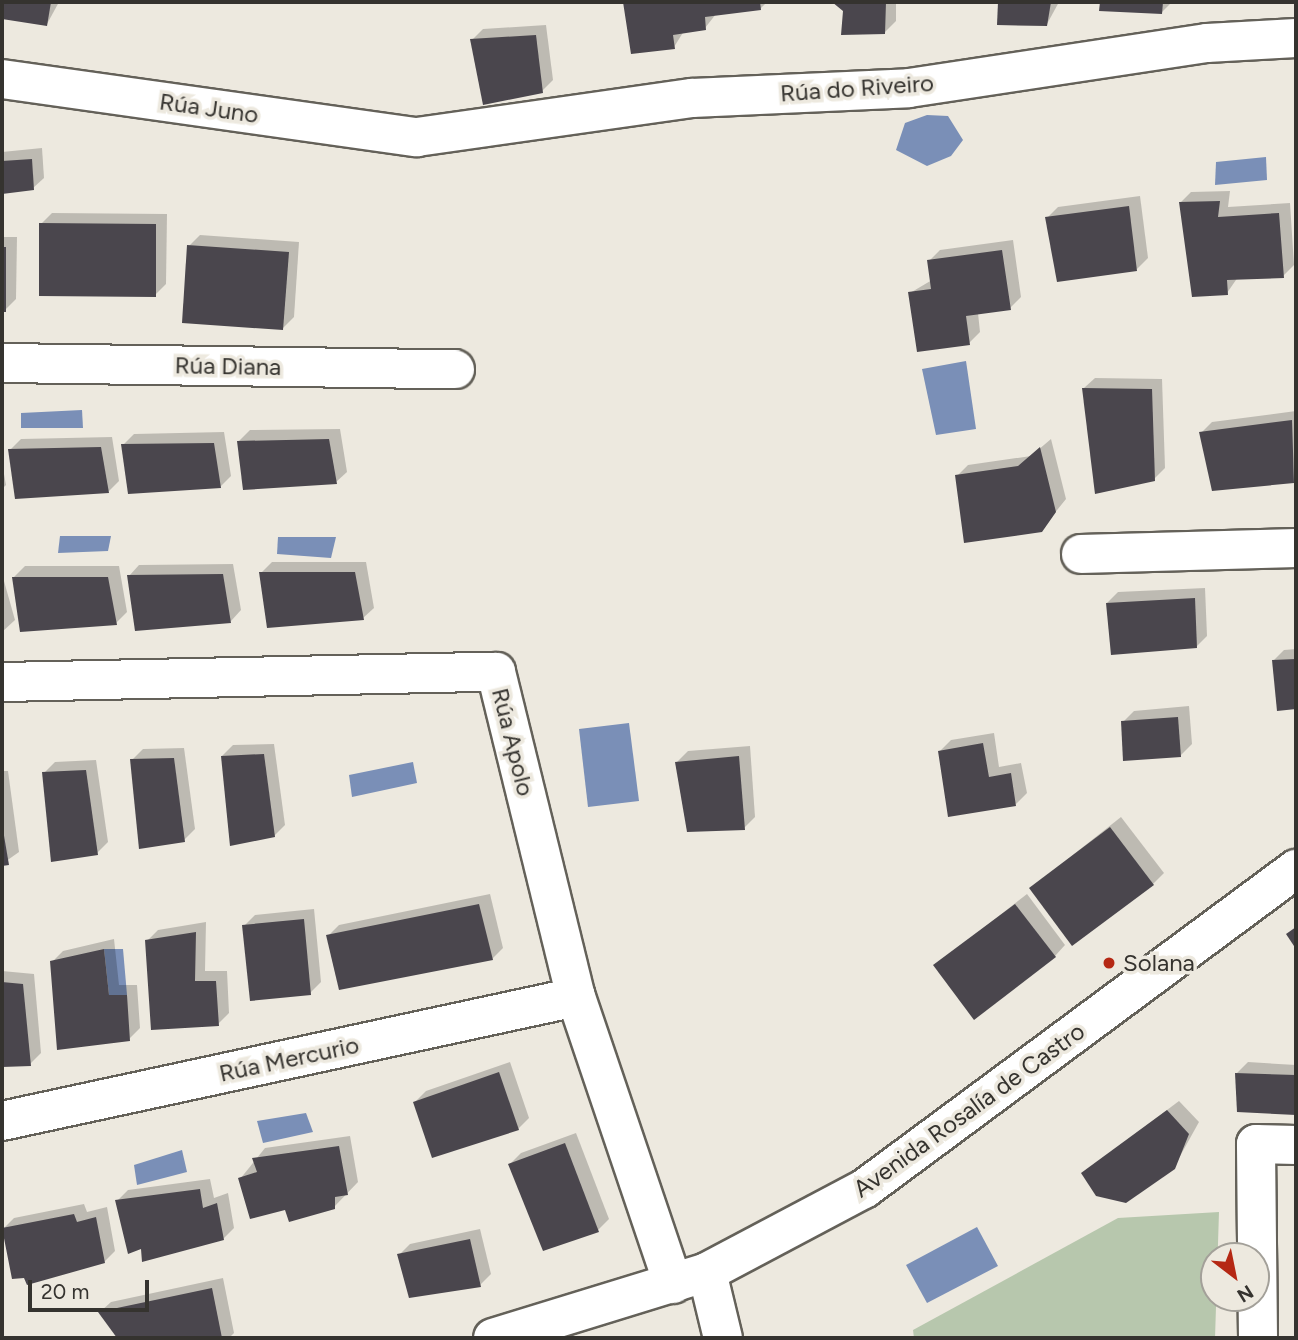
<!DOCTYPE html>
<html>
<head>
<meta charset="utf-8">
<style>
  body { margin:0 }
  #map { position:relative; width:1298px; height:1340px; overflow:hidden; background:#ede9df; font-family:Figtree,sans-serif }
  div>[style] { position:absolute }
  .green>* { inset:0; background:#b7c7ad }
  .water>* { inset:0; background:#7a8fb7 }
  .shadow>* { inset:0; background:#0003 }
  .building>* { inset:0; background:#4a464d }
  .roads { filter:drop-shadow(2px 0 #646159) drop-shadow(-2px 0 #646159) drop-shadow(0 2px #646159) drop-shadow(0 -2px #646159) }
  .minor>* { height:38px; margin:-19px; padding:0 19px; transform-origin:19px; border-radius:19px; background:#fff }
  .dots>* { width:19px; height:19px; translate:-50% -50%; box-sizing:border-box; border:4px solid #ede9df; border-radius:50% }
  span { translate:-50% -50%; white-space:nowrap; text-align:center; line-height:1.15; -webkit-text-stroke:7px #ede9df; paint-order:stroke }
  .street-label { font-size:24px; color:#35332f }
  .poi-label { font-size:24px; color:#35332f }
  .left { translate:0 -50%; text-align:left }
  .frame { position:absolute; inset:0; border:4px solid #35332f; pointer-events:none }
  .north { position:absolute; left:1200px; top:1242px; width:70px; height:70px; box-sizing:border-box; background:#ede9df; border:2px solid #a3a099; border-radius:50%; rotate:148deg; font-size:19px; font-weight:700; line-height:28px; text-align:center; color:#35332f }
  .north::after { content:''; display:block; margin:auto; width:24px; height:32px; background:#b52814; clip-path:polygon(50% 0,100% 100%,50% 72%,0 100%) }
  .scale { position:absolute; left:28px; top:1280px; width:121px; height:32px; box-sizing:border-box; border:4px solid #35332f; border-top:0; padding-left:9px; font-size:21px; line-height:24px; white-space:nowrap; color:#35332f; -webkit-text-stroke:5px #ede9df; paint-order:stroke }
</style>
</head>
<body>
<div id="map">
  <div class="green">
    <div style="clip-path:polygon(1219px 1212px,1215px 1338px,914px 1338px,913px 1330px,1118px 1218px)"></div>
  </div>
  <div class="water">
    <div style="clip-path:polygon(927px 115px,948px 116px,963px 140px,951px 156px,927px 166px,896px 150px,905px 123px)"></div>
    <div style="clip-path:polygon(1266px 157px,1267px 180px,1215px 185px,1216px 162px)"></div>
    <div style="clip-path:polygon(966px 361px,976px 429px,936px 435px,922px 369px)"></div>
    <div style="clip-path:polygon(82px 410px,83px 428px,21px 428px,21px 413px)"></div>
    <div style="clip-path:polygon(60px 536px,111px 536px,108px 551px,58px 553px)"></div>
    <div style="clip-path:polygon(278px 537px,336px 537px,331px 558px,277px 554px)"></div>
    <div style="clip-path:polygon(629px 723px,639px 801px,588px 807px,579px 729px)"></div>
    <div style="clip-path:polygon(413px 762px,417px 783px,352px 797px,349px 775px)"></div>
    <div style="clip-path:polygon(104px 949px,123px 949px,127px 995px,109px 995px)"></div>
    <div style="clip-path:polygon(306px 1113px,313px 1132px,263px 1143px,257px 1121px)"></div>
    <div style="clip-path:polygon(182px 1150px,187px 1172px,137px 1185px,134px 1165px)"></div>
    <div style="clip-path:polygon(977px 1227px,998px 1266px,927px 1303px,906px 1265px)"></div>
  </div>
  <div class="shadow">
    <div style="clip-path:polygon(2px 2px,59px 2px,47px 24px,2px 18px)"></div>
    <div style="clip-path:polygon(624px 2px,767px 2px,760px 9px,716px 14px,705px 28px,684px 31px,674px 47px,633px 52px)"></div>
    <div style="clip-path:polygon(837px 2px,896px 2px,896px 21px,885px 32px)"></div>
    <div style="clip-path:polygon(1000px 2px,1059px 2px,1047px 24px,999px 23px)"></div>
    <div style="clip-path:polygon(1102px 2px,1172px 2px,1162px 12px,1101px 9px)"></div>
    <div style="clip-path:polygon(546px 25px,553px 80px,542px 91px,472px 40px,483px 29px)"></div>
    <div style="clip-path:polygon(42px 148px,44px 178px,33px 188px,2px 192px,2px 152px)"></div>
    <div style="clip-path:polygon(1230px 191px,1228px 207px,1290px 203px,1294px 265px,1283px 276px,1238px 277px,1227px 293px,1181px 202px,1191px 192px)"></div>
    <div style="clip-path:polygon(1140px 196px,1148px 258px,1137px 269px,1047px 218px,1058px 207px)"></div>
    <div style="clip-path:polygon(52px 213px,167px 214px,166px 284px,155px 295px,41px 224px)"></div>
    <div style="clip-path:polygon(200px 235px,299px 242px,294px 317px,283px 328px,189px 246px)"></div>
    <div style="clip-path:polygon(2px 237px,17px 237px,16px 299px,5px 310px)"></div>
    <div style="clip-path:polygon(1013px 240px,1021px 297px,1010px 308px,978px 313px,980px 332px,969px 343px,910px 293px,932px 280px,929px 261px,940px 250px)"></div>
    <div style="clip-path:polygon(1095px 378px,1162px 379px,1165px 468px,1154px 479px,1084px 388px)"></div>
    <div style="clip-path:polygon(1296px 411px,1293px 482px,1201px 433px,1212px 422px)"></div>
    <div style="clip-path:polygon(340px 429px,347px 472px,336px 482px,239px 441px,250px 430px)"></div>
    <div style="clip-path:polygon(224px 432px,231px 476px,220px 487px,123px 445px,134px 434px)"></div>
    <div style="clip-path:polygon(112px 437px,119px 481px,108px 492px,10px 450px,21px 439px)"></div>
    <div style="clip-path:polygon(1051px 439px,1066px 499px,1041px 530px,957px 476px,968px 465px,1031px 456px)"></div>
    <div style="clip-path:polygon(2px 463px,6px 485px,2px 489px)"></div>
    <div style="clip-path:polygon(272px 562px,366px 562px,374px 608px,363px 618px,261px 573px)"></div>
    <div style="clip-path:polygon(233px 564px,241px 610px,231px 621px,129px 576px,139px 565px)"></div>
    <div style="clip-path:polygon(25px 566px,119px 566px,127px 612px,116px 623px,14px 577px)"></div>
    <div style="clip-path:polygon(2px 574px,15px 620px,2px 632px)"></div>
    <div style="clip-path:polygon(1205px 588px,1207px 636px,1196px 647px,1107px 603px,1118px 592px)"></div>
    <div style="clip-path:polygon(1296px 649px,1296px 707px,1278px 709px,1273px 661px,1284px 650px)"></div>
    <div style="clip-path:polygon(1189px 706px,1192px 744px,1181px 755px,1123px 722px,1134px 711px)"></div>
    <div style="clip-path:polygon(994px 733px,999px 767px,1021px 763px,1027px 793px,1016px 804px,940px 751px,951px 740px)"></div>
    <div style="clip-path:polygon(274px 744px,285px 825px,274px 836px,222px 756px,233px 745px)"></div>
    <div style="clip-path:polygon(750px 746px,755px 817px,744px 828px,677px 762px,688px 751px)"></div>
    <div style="clip-path:polygon(184px 748px,195px 829px,184px 840px,132px 760px,143px 749px)"></div>
    <div style="clip-path:polygon(96px 760px,108px 842px,97px 853px,44px 773px,55px 762px)"></div>
    <div style="clip-path:polygon(2px 771px,8px 771px,19px 852px,2px 864px)"></div>
    <div style="clip-path:polygon(1121px 817px,1164px 873px,1153px 884px,1031px 888px)"></div>
    <div style="clip-path:polygon(490px 894px,503px 948px,492px 959px,328px 936px,339px 925px)"></div>
    <div style="clip-path:polygon(1027px 894px,1065px 945px,1055px 956px,935px 966px)"></div>
    <div style="clip-path:polygon(314px 909px,321px 982px,310px 993px,244px 926px,255px 915px)"></div>
    <div style="clip-path:polygon(206px 922px,205px 971px,227px 971px,229px 1013px,218px 1024px,147px 941px,158px 930px)"></div>
    <div style="clip-path:polygon(114px 939px,119px 985px,137px 985px,140px 1028px,129px 1039px,52px 962px,63px 951px)"></div>
    <div style="clip-path:polygon(2px 971px,34px 974px,41px 1053px,30px 1064px,2px 1066px)"></div>
    <div style="clip-path:polygon(510px 1062px,529px 1118px,518px 1129px,415px 1102px,426px 1091px)"></div>
    <div style="clip-path:polygon(1248px 1062px,1296px 1065px,1296px 1113px,1239px 1110px,1237px 1073px)"></div>
    <div style="clip-path:polygon(1179px 1101px,1199px 1122px,1174px 1167px,1083px 1173px)"></div>
    <div style="clip-path:polygon(576px 1133px,609px 1219px,598px 1230px,510px 1164px,521px 1153px)"></div>
    <div style="clip-path:polygon(350px 1136px,358px 1182px,334px 1207px,286px 1208px,240px 1179px,265px 1148px)"></div>
    <div style="clip-path:polygon(210px 1179px,214px 1198px,228px 1193px,234px 1228px,223px 1239px,142px 1247px,117px 1201px,128px 1190px)"></div>
    <div style="clip-path:polygon(84px 1204px,87px 1212px,107px 1207px,115px 1251px,104px 1262px,3px 1229px,14px 1218px)"></div>
    <div style="clip-path:polygon(480px 1229px,491px 1274px,480px 1285px,399px 1255px,410px 1244px)"></div>
    <div style="clip-path:polygon(223px 1278px,234px 1333px,229px 1338px,119px 1338px,100px 1312px,111px 1302px)"></div>
  </div>
  <div class="building">
    <div style="clip-path:polygon(2px 2px,51px 2px,47px 26px,2px 19px)"></div>
    <div style="clip-path:polygon(623px 2px,760px 2px,761px 10px,705px 17px,706px 30px,673px 35px,675px 49px,631px 54px)"></div>
    <div style="clip-path:polygon(832px 2px,886px 2px,885px 34px,841px 35px,843px 11px)"></div>
    <div style="clip-path:polygon(998px 2px,1051px 2px,1047px 26px,997px 25px)"></div>
    <div style="clip-path:polygon(1100px 2px,1163px 2px,1162px 14px,1099px 11px)"></div>
    <div style="clip-path:polygon(536px 35px,543px 93px,483px 105px,470px 39px)"></div>
    <div style="clip-path:polygon(32px 159px,34px 190px,2px 194px,2px 161px)"></div>
    <div style="clip-path:polygon(1220px 201px,1218px 217px,1279px 213px,1284px 278px,1227px 280px,1228px 295px,1192px 297px,1179px 202px)"></div>
    <div style="clip-path:polygon(1129px 206px,1137px 271px,1057px 282px,1045px 217px)"></div>
    <div style="clip-path:polygon(39px 223px,156px 224px,156px 297px,39px 296px)"></div>
    <div style="clip-path:polygon(187px 245px,289px 252px,283px 330px,182px 323px)"></div>
    <div style="clip-path:polygon(2px 247px,6px 247px,6px 312px,2px 312px)"></div>
    <div style="clip-path:polygon(1002px 250px,1011px 310px,966px 316px,970px 345px,917px 352px,908px 292px,931px 289px,927px 260px)"></div>
    <div style="clip-path:polygon(1082px 388px,1152px 389px,1155px 481px,1095px 494px)"></div>
    <div style="clip-path:polygon(1292px 420px,1294px 483px,1212px 491px,1199px 432px)"></div>
    <div style="clip-path:polygon(329px 439px,337px 484px,243px 490px,237px 441px)"></div>
    <div style="clip-path:polygon(214px 443px,221px 488px,128px 494px,121px 444px)"></div>
    <div style="clip-path:polygon(101px 447px,109px 493px,15px 499px,8px 449px)"></div>
    <div style="clip-path:polygon(1040px 447px,1056px 512px,1042px 532px,964px 543px,955px 475px,1018px 466px)"></div>
    <div style="clip-path:polygon(259px 572px,355px 572px,364px 620px,267px 628px)"></div>
    <div style="clip-path:polygon(223px 574px,231px 623px,135px 631px,127px 575px)"></div>
    <div style="clip-path:polygon(12px 577px,108px 577px,117px 625px,20px 632px)"></div>
    <div style="clip-path:polygon(1195px 598px,1197px 648px,1111px 655px,1106px 603px)"></div>
    <div style="clip-path:polygon(1296px 659px,1296px 709px,1277px 711px,1272px 660px)"></div>
    <div style="clip-path:polygon(1178px 717px,1181px 757px,1123px 761px,1121px 721px)"></div>
    <div style="clip-path:polygon(983px 743px,989px 777px,1011px 773px,1016px 806px,948px 817px,938px 751px)"></div>
    <div style="clip-path:polygon(264px 754px,275px 837px,230px 846px,221px 756px)"></div>
    <div style="clip-path:polygon(739px 756px,745px 830px,687px 832px,675px 762px)"></div>
    <div style="clip-path:polygon(174px 758px,185px 842px,139px 849px,130px 759px)"></div>
    <div style="clip-path:polygon(86px 770px,98px 855px,51px 862px,42px 772px)"></div>
    <div style="clip-path:polygon(2px 824px,9px 865px,2px 866px)"></div>
    <div style="clip-path:polygon(1110px 827px,1154px 885px,1072px 946px,1029px 888px)"></div>
    <div style="clip-path:polygon(479px 904px,493px 960px,339px 990px,326px 935px)"></div>
    <div style="clip-path:polygon(1015px 904px,1056px 957px,974px 1020px,933px 965px)"></div>
    <div style="clip-path:polygon(304px 919px,311px 995px,250px 1001px,242px 925px)"></div>
    <div style="clip-path:polygon(1296px 927px,1296px 949px,1286px 934px)"></div>
    <div style="clip-path:polygon(196px 932px,195px 981px,216px 981px,219px 1026px,151px 1030px,145px 940px)"></div>
    <div style="clip-path:polygon(104px 949px,109px 995px,127px 995px,130px 1041px,57px 1050px,50px 961px)"></div>
    <div style="clip-path:polygon(2px 982px,23px 984px,31px 1066px,2px 1067px)"></div>
    <div style="clip-path:polygon(499px 1072px,519px 1130px,432px 1158px,413px 1102px)"></div>
    <div style="clip-path:polygon(1235px 1073px,1296px 1075px,1296px 1115px,1237px 1112px)"></div>
    <div style="clip-path:polygon(1167px 1110px,1189px 1134px,1175px 1169px,1126px 1203px,1096px 1196px,1081px 1173px)"></div>
    <div style="clip-path:polygon(565px 1143px,599px 1232px,543px 1251px,508px 1164px)"></div>
    <div style="clip-path:polygon(339px 1146px,348px 1195px,335px 1197px,335px 1209px,289px 1222px,285px 1210px,250px 1219px,238px 1178px,257px 1172px,252px 1158px)"></div>
    <div style="clip-path:polygon(200px 1189px,203px 1208px,217px 1203px,224px 1240px,142px 1262px,141px 1249px,128px 1254px,115px 1200px)"></div>
    <div style="clip-path:polygon(74px 1214px,77px 1222px,96px 1217px,105px 1263px,27px 1285px,24px 1278px,12px 1279px,2px 1228px)"></div>
    <div style="clip-path:polygon(470px 1239px,481px 1287px,409px 1298px,397px 1254px)"></div>
    <div style="clip-path:polygon(212px 1288px,222px 1338px,117px 1338px,98px 1312px)"></div>
  </div>
  <div class="roads">
    <div class="minor">
      <div style="left:2px;top:79px;width:419px;rotate:8deg"></div>
      <div style="left:417px;top:137px;width:278px;rotate:-8.1deg"></div>
      <div style="left:692px;top:98px;width:217px;rotate:-2.6deg"></div>
      <div style="left:909px;top:88px;width:301px;rotate:-8.6deg"></div>
      <div style="left:1207px;top:43px;width:89px;rotate:-3.2deg"></div>
      <div style="left:2px;top:363px;width:453px;rotate:0.8deg"></div>
      <div style="left:1081px;top:554px;width:215px;rotate:-1.6deg"></div>
      <div style="left:2px;top:682px;width:494px;rotate:-1.2deg"></div>
      <div style="left:496px;top:672px;width:335px;rotate:76.2deg"></div>
      <div style="left:576px;top:997px;width:303px;rotate:71.3deg"></div>
      <div style="left:2px;top:1121px;width:587px;rotate:-12.19deg"></div>
      <div style="left:707px;top:1272px;width:68px;rotate:76.4deg"></div>
      <div style="left:493px;top:1338px;width:224px;rotate:-17.1deg"></div>
      <div style="left:707px;top:1272px;width:178px;rotate:-27.9deg"></div>
      <div style="left:864px;top:1189px;width:538px;rotate:-36.53deg"></div>
      <div style="left:1258px;top:1338px;width:194px;rotate:-90.6deg"></div>
      <div style="left:1256px;top:1144px;width:40px;rotate:1.4deg"></div>
    </div>
  </div>
  <div class="dots">
    <div style="left:1109px;top:963px;background:#b52814"></div>
  </div>
  <div class="street-label">
    <span style="left:857px;top:88px;rotate:-4deg">Rúa do Riveiro</span>
    <span style="left:209px;top:108px;rotate:8deg">Rúa Juno</span>
    <span style="left:228px;top:366px;rotate:1deg">Rúa Diana</span>
    <span style="left:513px;top:742px;rotate:76deg">Rúa Apolo</span>
    <span style="left:289px;top:1059px;rotate:-12deg">Rúa Mercurio</span>
    <span style="left:969px;top:1110px;rotate:-36deg">Avenida Rosalía de Castro</span>
  </div>
  <div class="poi-label">
    <span class="left" style="left:1123px;top:963px">Solana</span>
  </div>
  <div class="frame"></div>
  <div class="north">N</div>
  <div class="scale">20 m</div>
</div>
</body>
</html>
